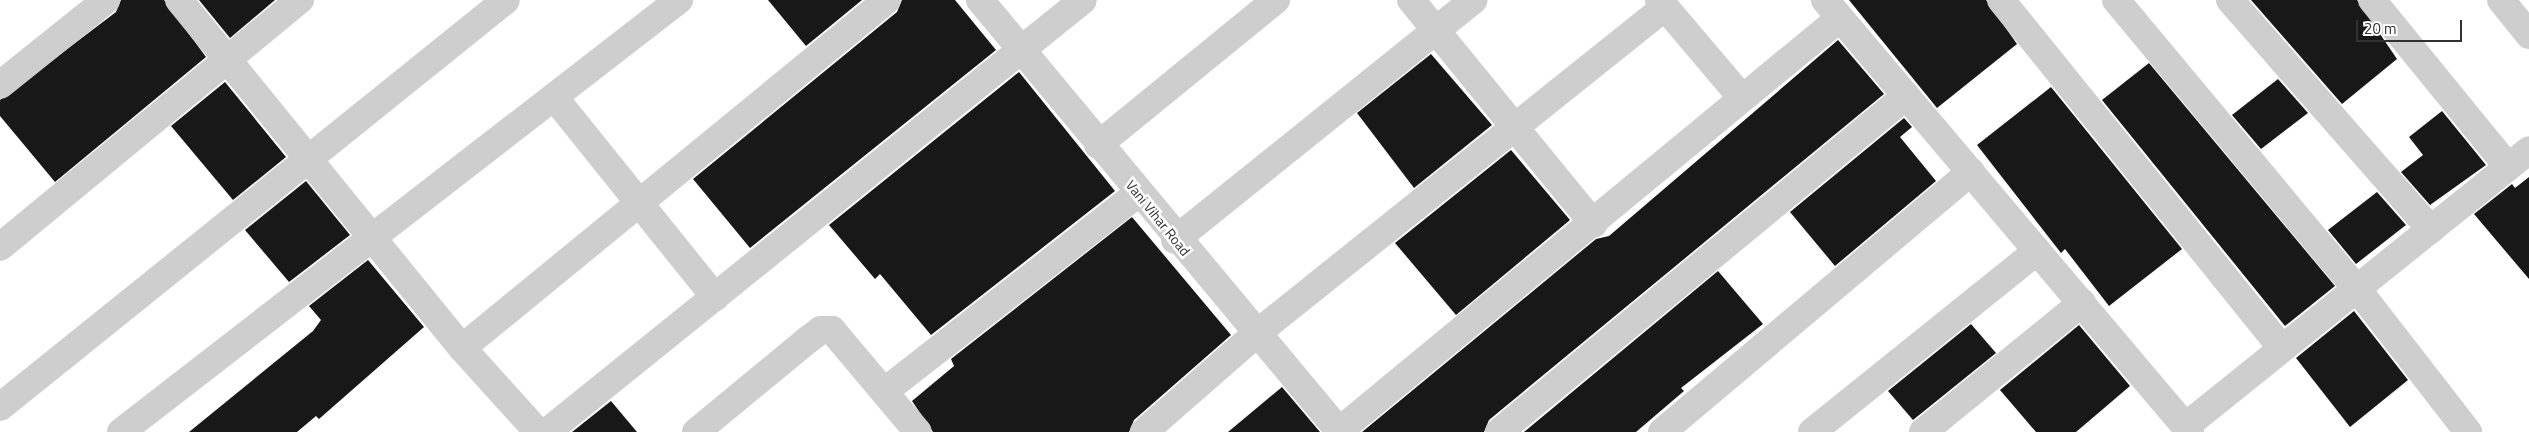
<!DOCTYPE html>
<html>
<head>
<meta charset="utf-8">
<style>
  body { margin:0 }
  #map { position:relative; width:2529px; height:432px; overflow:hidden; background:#fff; font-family:"Titillium Web",sans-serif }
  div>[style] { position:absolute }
  .building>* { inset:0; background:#181818 }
  .street>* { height:28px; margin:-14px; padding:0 14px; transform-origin:14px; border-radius:14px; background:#cecece }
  span { translate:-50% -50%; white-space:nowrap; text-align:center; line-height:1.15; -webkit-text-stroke:5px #fff; paint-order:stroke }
  .street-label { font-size:14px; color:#313131 }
  .scale { position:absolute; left:2356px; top:20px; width:106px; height:22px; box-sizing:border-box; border:2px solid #313131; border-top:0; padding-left:6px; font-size:15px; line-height:18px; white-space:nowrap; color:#313131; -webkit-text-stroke:4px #fff; paint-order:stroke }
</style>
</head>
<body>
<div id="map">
  <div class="building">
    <div style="clip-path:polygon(121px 0,164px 0,206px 57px,55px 182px,0 116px,0 100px,116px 12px)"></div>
    <div style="clip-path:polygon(199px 0,275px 0,230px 38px)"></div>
    <div style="clip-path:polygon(768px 0,862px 0,806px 46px)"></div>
    <div style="clip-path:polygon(902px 0,955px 0,996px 50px,750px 248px,693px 179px,897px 12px)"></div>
    <div style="clip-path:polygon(1849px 0,1986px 0,2017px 44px,1937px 108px)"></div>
    <div style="clip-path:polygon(2251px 0,2357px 0,2397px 59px,2342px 104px)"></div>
    <div style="clip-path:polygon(1838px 40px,1884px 94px,1489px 420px,1484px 432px,1362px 432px,1596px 239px,1609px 236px)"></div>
    <div style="clip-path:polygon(1431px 54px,1492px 125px,1414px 188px,1357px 113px)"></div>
    <div style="clip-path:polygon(2149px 63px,2335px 286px,2285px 326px,2102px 100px)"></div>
    <div style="clip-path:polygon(1019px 72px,1115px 191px,931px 335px,880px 274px,875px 279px,829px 225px)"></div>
    <div style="clip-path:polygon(2278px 79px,2308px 113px,2261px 149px,2232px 115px)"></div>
    <div style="clip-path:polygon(225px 82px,286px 157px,233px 200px,171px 126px)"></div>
    <div style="clip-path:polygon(2051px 87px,2182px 249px,2109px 306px,2065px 249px,2061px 253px,1977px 145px)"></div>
    <div style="clip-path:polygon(2442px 111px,2486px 165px,2430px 205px,2401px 172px,2423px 155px,2409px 137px)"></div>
    <div style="clip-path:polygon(1904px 118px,1912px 127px,1900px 137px,1936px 181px,1835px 266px,1790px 212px)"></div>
    <div style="clip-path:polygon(1511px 150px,1570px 220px,1456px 315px,1395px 243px)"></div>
    <div style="clip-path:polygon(2529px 177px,2529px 279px,2474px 214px,2512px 184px,2515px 188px)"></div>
    <div style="clip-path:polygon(306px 181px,350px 235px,289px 282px,245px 230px)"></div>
    <div style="clip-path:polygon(2377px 192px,2406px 225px,2356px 264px,2328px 230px)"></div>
    <div style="clip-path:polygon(1132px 217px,1231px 335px,1134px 420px,1129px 432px,933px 432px,912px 401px,954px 366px,951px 359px)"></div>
    <div style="clip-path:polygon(368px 260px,424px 327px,319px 419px,316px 416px,297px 432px,189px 432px,313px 331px,321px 320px,309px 306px)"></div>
    <div style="clip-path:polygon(1718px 271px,1763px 324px,1681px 388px,1684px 391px,1636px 432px,1524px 432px)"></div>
    <div style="clip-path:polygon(2354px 311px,2408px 380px,2350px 427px,2296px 358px)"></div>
    <div style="clip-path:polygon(1971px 324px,1996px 353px,1913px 420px,1888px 391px)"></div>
    <div style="clip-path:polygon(2079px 325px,2130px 386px,2076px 432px,2036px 432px,2000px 390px)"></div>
    <div style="clip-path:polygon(1282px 387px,1320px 432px,1228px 432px)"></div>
    <div style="clip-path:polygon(611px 401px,637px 432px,572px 432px)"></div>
  </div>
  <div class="street">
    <div style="left:179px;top:0;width:449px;rotate:50.9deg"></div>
    <div style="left:462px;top:348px;width:113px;rotate:47.9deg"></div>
    <div style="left:980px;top:0;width:562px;rotate:50.19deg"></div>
    <div style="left:1411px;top:0;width:289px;rotate:50.8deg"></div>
    <div style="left:1659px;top:0;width:128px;rotate:49.7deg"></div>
    <div style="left:1825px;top:0;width:566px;rotate:49.81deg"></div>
    <div style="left:2001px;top:0;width:447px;rotate:51.1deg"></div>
    <div style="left:2116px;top:0;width:378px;rotate:50.2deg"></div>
    <div style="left:2358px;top:290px;width:180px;rotate:52.2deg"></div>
    <div style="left:2230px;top:0;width:305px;rotate:48.8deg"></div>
    <div style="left:2372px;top:0;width:215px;rotate:50.8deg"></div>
    <div style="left:2501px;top:0;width:45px;rotate:51.3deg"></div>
    <div style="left:0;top:85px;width:136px;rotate:-38.7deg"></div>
    <div style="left:554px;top:97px;width:257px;rotate:51.2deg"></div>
    <div style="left:1098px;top:145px;width:230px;rotate:-39.2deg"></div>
    <div style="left:1175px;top:240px;width:383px;rotate:-38.8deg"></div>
    <div style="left:0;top:247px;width:389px;rotate:-39.5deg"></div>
    <div style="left:462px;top:348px;width:549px;rotate:-39.31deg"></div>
    <div style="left:885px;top:391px;width:321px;rotate:-38deg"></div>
    <div style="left:0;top:407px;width:649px;rotate:-38.81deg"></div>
    <div style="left:2186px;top:426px;width:440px;rotate:-38.8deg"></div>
    <div style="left:1339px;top:431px;width:649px;rotate:-39.5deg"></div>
    <div style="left:121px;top:432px;width:706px;rotate:-37.75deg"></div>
    <div style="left:547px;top:432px;width:688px;rotate:-38.87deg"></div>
    <div style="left:696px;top:432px;width:146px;rotate:-39.5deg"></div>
    <div style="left:809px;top:339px;width:15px;rotate:-37deg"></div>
    <div style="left:821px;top:330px;width:11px"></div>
    <div style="left:832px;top:330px;width:133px;rotate:49.9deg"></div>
    <div style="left:1144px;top:432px;width:149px;rotate:-41.2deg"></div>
    <div style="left:1256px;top:334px;width:524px;rotate:-38.64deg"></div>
    <div style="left:1499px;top:432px;width:528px;rotate:-39.54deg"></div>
    <div style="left:1662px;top:432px;width:404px;rotate:-40.1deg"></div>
    <div style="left:1812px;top:432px;width:289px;rotate:-38.8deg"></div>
    <div style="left:1923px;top:432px;width:205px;rotate:-39.1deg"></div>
  </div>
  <div class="street-label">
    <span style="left:1158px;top:218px;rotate:51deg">Vani Vihar Road</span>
  </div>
  <div class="scale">20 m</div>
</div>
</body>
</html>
